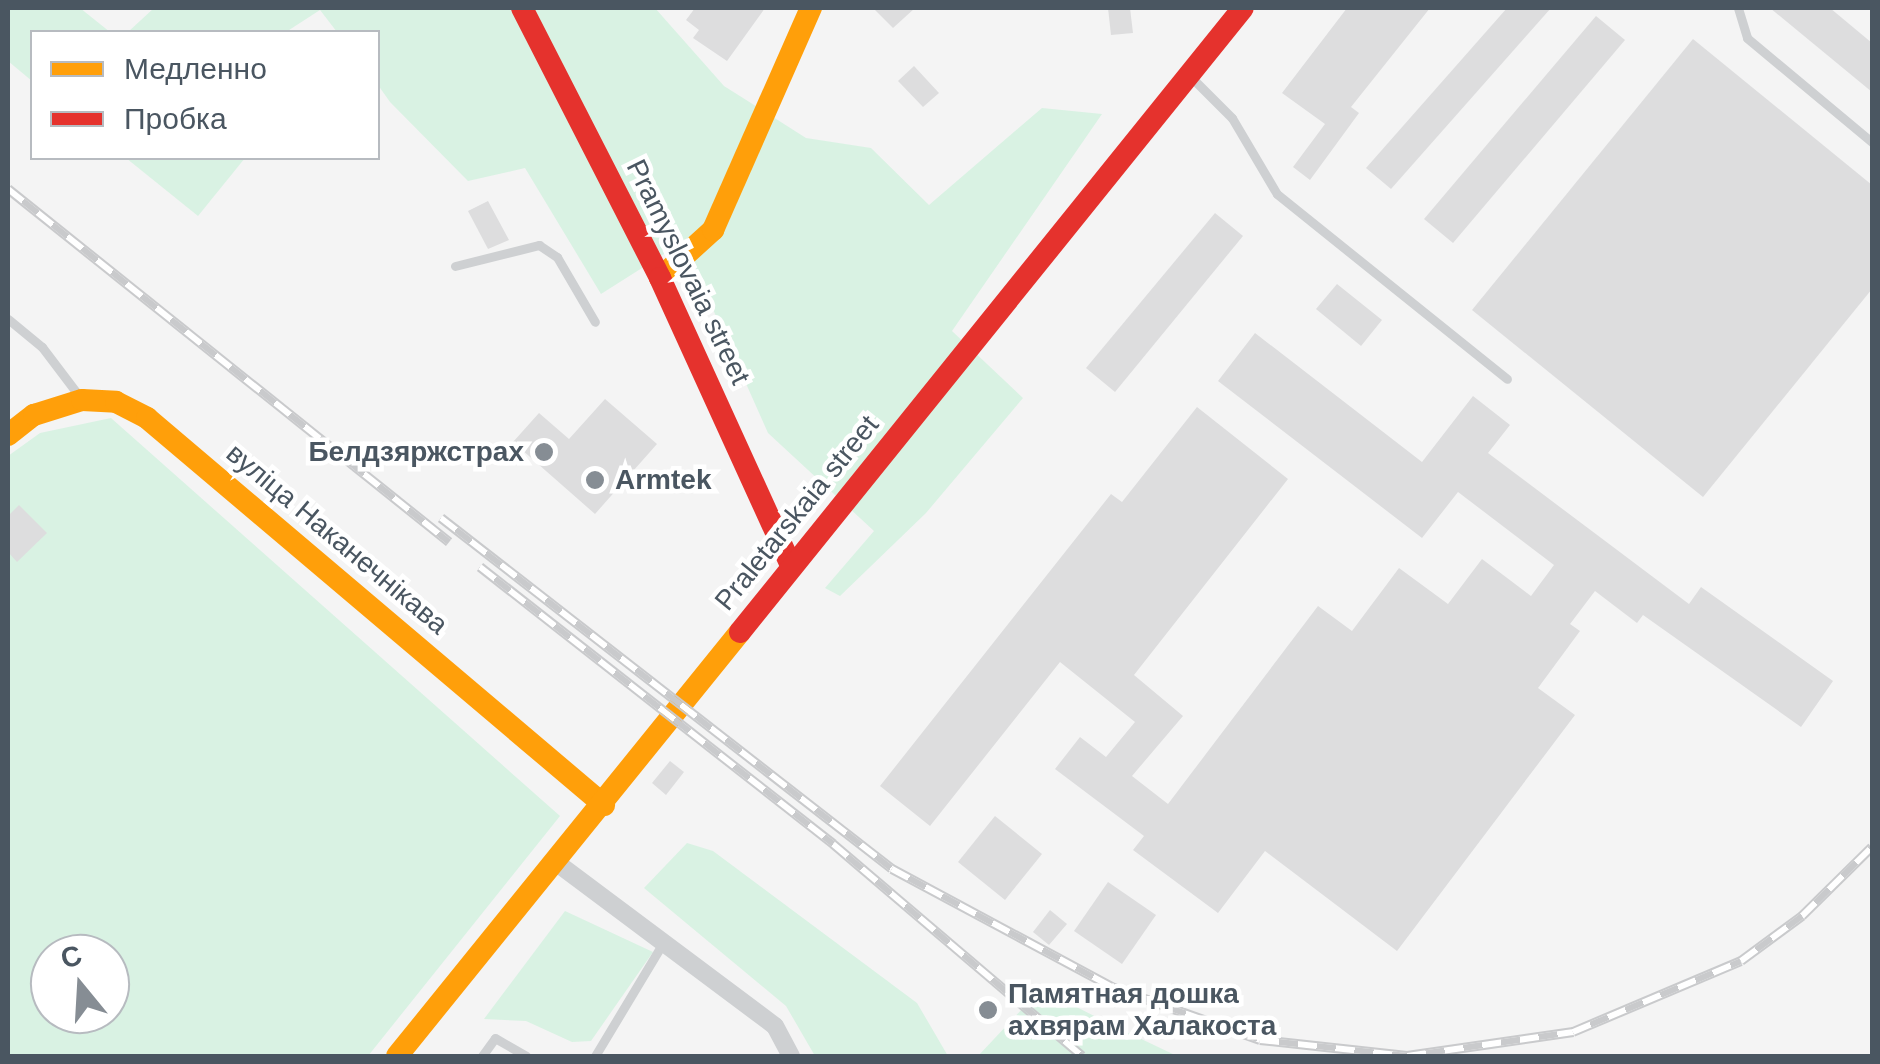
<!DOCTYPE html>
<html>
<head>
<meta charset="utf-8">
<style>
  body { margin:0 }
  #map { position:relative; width:1880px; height:1064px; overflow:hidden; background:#f4f4f4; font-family:Helvetica,sans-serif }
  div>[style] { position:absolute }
  .green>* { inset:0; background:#d9f2e3 }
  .building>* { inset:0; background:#ddddde }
  .lane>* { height:9px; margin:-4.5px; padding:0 4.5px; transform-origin:4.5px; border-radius:4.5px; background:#ced0d2 }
  .street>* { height:18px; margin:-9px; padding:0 9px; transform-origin:9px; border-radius:9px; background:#ced0d2 }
  .slow>* { height:22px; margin:-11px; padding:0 11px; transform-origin:11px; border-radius:11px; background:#ff9f0a }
  .jam>* { height:22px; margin:-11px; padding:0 11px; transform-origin:11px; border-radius:11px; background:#e5322d }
  .rail>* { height:10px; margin-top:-5px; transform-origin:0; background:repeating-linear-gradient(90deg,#fff 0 19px,#c9cacc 0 38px); box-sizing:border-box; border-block:2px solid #c9cacc }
  .dots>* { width:28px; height:28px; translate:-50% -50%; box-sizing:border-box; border:5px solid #fff; border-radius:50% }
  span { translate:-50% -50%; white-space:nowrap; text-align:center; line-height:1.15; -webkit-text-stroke:9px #fff; paint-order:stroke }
  .street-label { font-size:28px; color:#4a5661 }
  .poi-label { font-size:28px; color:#4a5661; font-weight:700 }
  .right { translate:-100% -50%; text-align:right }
  .left { translate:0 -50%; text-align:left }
  .frame { position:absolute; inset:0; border:10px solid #4a5661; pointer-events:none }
  .legend { position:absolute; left:30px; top:30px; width:350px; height:130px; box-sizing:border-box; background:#fff; border:2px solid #b7bbc0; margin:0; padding:12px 18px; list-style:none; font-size:30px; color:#4a5661 }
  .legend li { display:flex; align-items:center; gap:20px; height:50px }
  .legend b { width:50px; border:2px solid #b7bbc0 }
  .north { position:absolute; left:30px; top:934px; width:100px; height:100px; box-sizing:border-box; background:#fff; border:2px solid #b7bbc0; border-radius:50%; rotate:342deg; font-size:28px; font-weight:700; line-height:40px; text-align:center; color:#4a5661 }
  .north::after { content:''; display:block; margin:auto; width:35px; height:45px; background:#868d94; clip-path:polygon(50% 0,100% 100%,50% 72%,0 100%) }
</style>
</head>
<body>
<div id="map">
  <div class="green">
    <div style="clip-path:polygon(8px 8px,80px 8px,110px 32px,32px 32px,32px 81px,8px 61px)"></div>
    <div style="clip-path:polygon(154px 8px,655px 8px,724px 86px,806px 138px,871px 148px,929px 205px,1042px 108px,1102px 114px,952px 331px,1023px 398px,926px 513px,840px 596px,825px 588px,874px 531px,768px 433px,683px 242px,601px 294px,525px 168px,468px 181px,390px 102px,378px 85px,378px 32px,337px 32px,320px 10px,286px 32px,128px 32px)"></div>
    <div style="clip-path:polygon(126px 158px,245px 158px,198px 216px)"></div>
    <div style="clip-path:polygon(evenodd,111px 418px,560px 816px,368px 1056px,8px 1056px,8px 456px,40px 433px,111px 418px,50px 954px,110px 954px,110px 1014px,50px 1014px,50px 954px)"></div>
    <div style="clip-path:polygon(687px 843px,713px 851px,917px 1003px,948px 1056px,815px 1056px,786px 1006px,644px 888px)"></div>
    <div style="clip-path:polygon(565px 911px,653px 952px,591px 1041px,572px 1042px,526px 1021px,484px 1019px)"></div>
    <div style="clip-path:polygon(1041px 989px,1114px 1026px,1177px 1056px,978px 1056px)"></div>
  </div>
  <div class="building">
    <div style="clip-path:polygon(695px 8px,765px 8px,727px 61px,693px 38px,699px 30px,686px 20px)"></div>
    <div style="clip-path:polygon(873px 8px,915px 8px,893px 28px)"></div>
    <div style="clip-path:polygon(1108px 8px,1130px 8px,1133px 33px,1111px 35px)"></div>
    <div style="clip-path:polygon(1347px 8px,1430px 8px,1351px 107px,1359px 113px,1310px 180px,1293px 167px,1325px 124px,1282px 93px)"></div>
    <div style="clip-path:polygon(1507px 8px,1551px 8px,1391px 189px,1366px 168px)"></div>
    <div style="clip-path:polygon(1770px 8px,1830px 8px,1872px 43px,1872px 92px)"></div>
    <div style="clip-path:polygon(1596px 16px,1625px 40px,1453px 243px,1424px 219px)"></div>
    <div style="clip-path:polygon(1693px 39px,1872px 185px,1872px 289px,1703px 497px,1472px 310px)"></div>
    <div style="clip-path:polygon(914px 66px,939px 93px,923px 107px,898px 81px)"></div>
    <div style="clip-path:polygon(488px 201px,509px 240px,488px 249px,468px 211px)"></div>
    <div style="clip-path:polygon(1215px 213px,1243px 236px,1115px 392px,1086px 368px)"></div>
    <div style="clip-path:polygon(1337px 284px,1382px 320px,1361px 346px,1316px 309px)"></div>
    <div style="clip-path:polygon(1255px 333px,1422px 462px,1473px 396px,1510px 425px,1488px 453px,1689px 604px,1701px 587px,1833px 681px,1801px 727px,1643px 615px,1637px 623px,1595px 591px,1570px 624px,1580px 631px,1538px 688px,1575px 715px,1397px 951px,1265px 851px,1218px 913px,1133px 850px,1144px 836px,1055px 769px,1080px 737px,1106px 757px,1135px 722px,1060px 662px,930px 826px,880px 786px,1111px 494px,1122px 502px,1197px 407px,1288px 479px,1134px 675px,1183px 716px,1132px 776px,1168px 804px,1318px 606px,1352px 631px,1399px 568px,1448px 604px,1482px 559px,1531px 596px,1554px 565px,1458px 492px,1422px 538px,1218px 381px)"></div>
    <div style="clip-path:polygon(605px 399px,657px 444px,595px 514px,513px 442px,539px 413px,569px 439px)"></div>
    <div style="clip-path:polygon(19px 505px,47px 533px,17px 562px,8px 552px,8px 516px)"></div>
    <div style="clip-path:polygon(670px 761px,684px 772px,666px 795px,652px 783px)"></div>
    <div style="clip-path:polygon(995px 816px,1042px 854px,1005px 900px,958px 862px)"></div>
    <div style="clip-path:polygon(1108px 882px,1156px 915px,1122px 964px,1074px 931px)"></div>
    <div style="clip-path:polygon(1050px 910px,1067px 924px,1049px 945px,1033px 932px)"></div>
  </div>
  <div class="lane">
    <div style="left:1738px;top:8px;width:31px;rotate:73deg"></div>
    <div style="left:1747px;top:38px;width:163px;rotate:39.8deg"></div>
    <div style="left:1191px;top:77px;width:58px;rotate:45deg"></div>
    <div style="left:1232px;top:118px;width:88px;rotate:59.4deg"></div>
    <div style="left:1277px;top:194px;width:295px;rotate:38.8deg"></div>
    <div style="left:455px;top:266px;width:87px;rotate:-14deg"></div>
    <div style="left:539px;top:245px;width:22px;rotate:34deg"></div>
    <div style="left:557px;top:257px;width:75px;rotate:59.7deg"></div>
    <div style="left:8px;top:319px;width:44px;rotate:39.5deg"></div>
    <div style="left:42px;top:347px;width:63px;rotate:52.8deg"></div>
    <div style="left:482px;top:1056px;width:22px;rotate:-54deg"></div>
    <div style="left:495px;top:1038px;width:36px;rotate:30deg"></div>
    <div style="left:595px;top:1056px;width:132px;rotate:-59deg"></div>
  </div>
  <div class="street">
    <div style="left:557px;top:863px;width:272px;rotate:36.8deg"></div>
    <div style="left:775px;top:1026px;width:34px;rotate:62deg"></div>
  </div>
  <div class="slow">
    <div style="left:660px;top:278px;width:72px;rotate:-42.2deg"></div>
    <div style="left:713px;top:230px;width:243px;rotate:-66.2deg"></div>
    <div style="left:8px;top:435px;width:33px;rotate:-38deg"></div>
    <div style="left:34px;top:415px;width:50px;rotate:-17.4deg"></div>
    <div style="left:82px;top:400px;width:34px;rotate:3deg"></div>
    <div style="left:116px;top:402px;width:35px;rotate:27deg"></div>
    <div style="left:147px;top:418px;width:599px;rotate:40.26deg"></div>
    <div style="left:397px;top:1056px;width:545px;rotate:-51.03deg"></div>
  </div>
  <div class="jam">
    <div style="left:522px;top:8px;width:303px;rotate:62.9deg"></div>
    <div style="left:660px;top:278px;width:316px;rotate:65.5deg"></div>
    <div style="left:740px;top:632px;width:801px;rotate:-51.13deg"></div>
  </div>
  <div class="rail">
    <div style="left:8px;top:189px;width:565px;rotate:38.68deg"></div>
    <div style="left:441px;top:518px;width:571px;rotate:37.89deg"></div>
    <div style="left:892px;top:869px;width:252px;rotate:28.2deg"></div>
    <div style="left:1114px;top:988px;width:155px;rotate:19.6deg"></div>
    <div style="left:1260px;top:1040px;width:148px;rotate:6.2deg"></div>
    <div style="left:1407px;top:1056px;width:168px;rotate:-8.2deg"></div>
    <div style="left:1573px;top:1032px;width:182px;rotate:-22.9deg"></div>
    <div style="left:1741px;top:961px;width:76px;rotate:-36.4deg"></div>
    <div style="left:1802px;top:916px;width:98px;rotate:-44.6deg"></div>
    <div style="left:480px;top:567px;width:449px;rotate:38.1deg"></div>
    <div style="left:833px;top:844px;width:327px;rotate:40.4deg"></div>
  </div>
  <div class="dots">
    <div style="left:544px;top:452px;background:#868d94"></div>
    <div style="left:595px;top:480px;background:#868d94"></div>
    <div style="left:988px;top:1010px;background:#868d94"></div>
  </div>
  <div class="street-label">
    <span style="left:688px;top:272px;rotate:64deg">Pramyslovaia street</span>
    <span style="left:797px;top:513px;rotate:-51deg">Praletarskaia street</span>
    <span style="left:337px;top:539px;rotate:40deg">вуліца Наканечнікава</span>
  </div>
  <div class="poi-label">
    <span class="right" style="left:524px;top:452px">Белдзяржстрах</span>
    <span class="left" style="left:615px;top:480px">Armtek</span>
    <span class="left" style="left:1008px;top:1010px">Памятная дошка<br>ахвярам Халакоста</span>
  </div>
  <div class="frame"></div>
  <ul class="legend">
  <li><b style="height:12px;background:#ff9f0a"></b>Медленно</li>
  <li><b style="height:12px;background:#e5322d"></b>Пробка</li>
  </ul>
  <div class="north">С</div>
</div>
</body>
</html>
